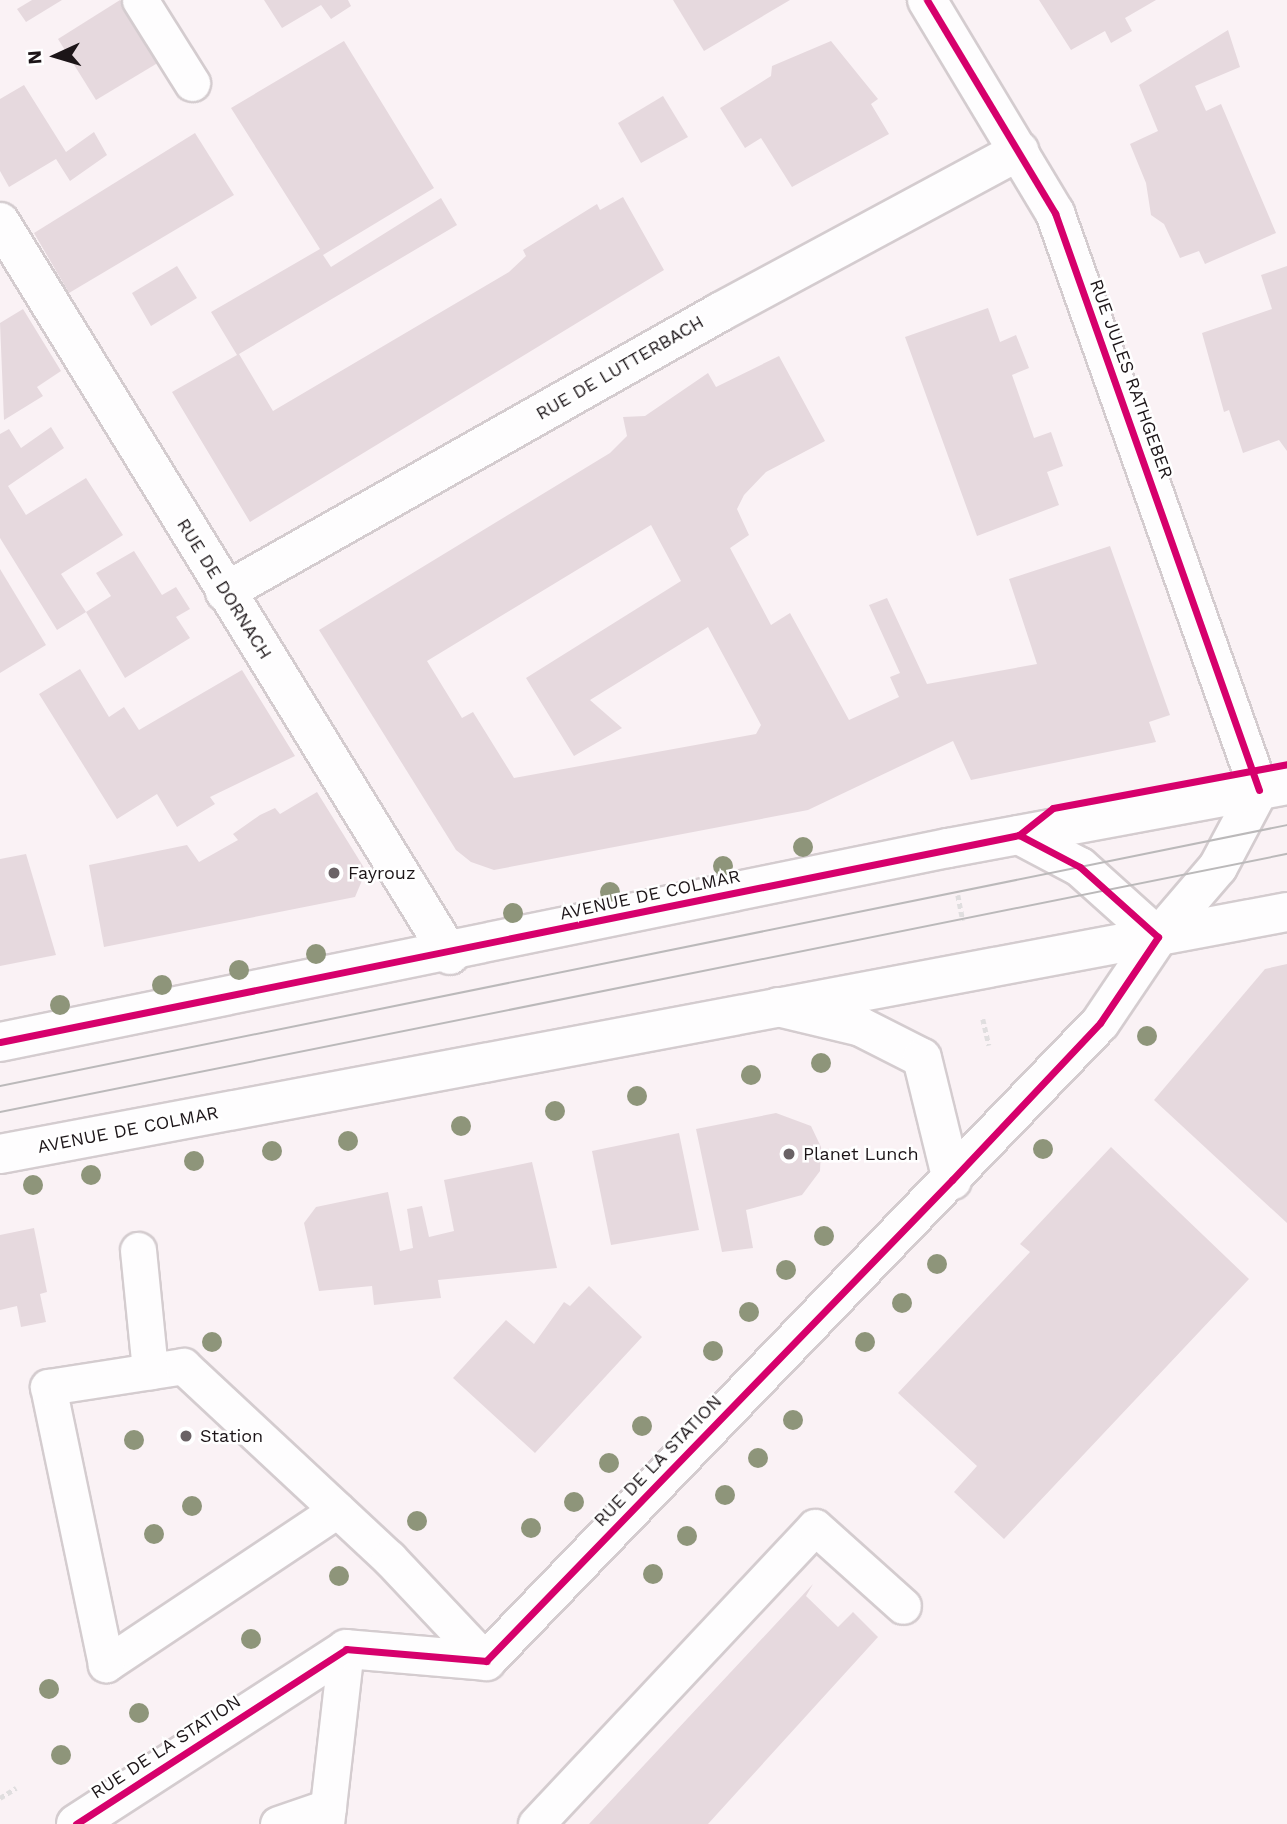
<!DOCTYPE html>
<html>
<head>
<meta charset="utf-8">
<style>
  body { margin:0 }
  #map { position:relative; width:1287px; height:1824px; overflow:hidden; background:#faf2f5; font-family:"Work Sans",sans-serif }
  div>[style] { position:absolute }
  .building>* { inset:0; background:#e6d9de }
  .path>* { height:4.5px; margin-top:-2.25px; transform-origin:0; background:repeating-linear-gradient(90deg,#e0dedf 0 5px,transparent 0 8.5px) }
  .roads { filter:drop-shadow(2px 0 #d4cccf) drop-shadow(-2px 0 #d4cccf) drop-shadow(0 2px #d4cccf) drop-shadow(0 -2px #d4cccf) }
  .lane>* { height:35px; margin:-17.5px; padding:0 17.5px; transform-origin:17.5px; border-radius:17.5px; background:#fefdfe }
  .street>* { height:38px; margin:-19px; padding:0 19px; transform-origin:19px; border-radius:19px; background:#fefdfe }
  .secondary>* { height:38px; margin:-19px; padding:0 19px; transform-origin:19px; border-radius:19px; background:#fefdfe }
  .tram>* { height:2px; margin:-1px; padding:0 1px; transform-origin:1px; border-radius:1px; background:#bbb9ba }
  .cycleway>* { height:7px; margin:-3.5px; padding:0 3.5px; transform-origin:3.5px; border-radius:3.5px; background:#d6006c }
  .trees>* { width:20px; height:20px; margin:-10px; border-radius:50%; background:#8e957a }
  .dots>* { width:19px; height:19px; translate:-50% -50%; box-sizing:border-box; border:4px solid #fff; border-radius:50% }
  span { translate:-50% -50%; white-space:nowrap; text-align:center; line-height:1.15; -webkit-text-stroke:5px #fff; paint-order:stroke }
  .street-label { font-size:18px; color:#1c1518 }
  .poi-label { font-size:18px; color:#1c1518 }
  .left { translate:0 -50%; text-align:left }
  .north { position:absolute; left:21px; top:21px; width:70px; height:70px; -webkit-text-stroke:5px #fff; paint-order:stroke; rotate:266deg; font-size:19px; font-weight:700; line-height:28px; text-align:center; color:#1c1518 }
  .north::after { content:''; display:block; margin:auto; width:24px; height:32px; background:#1c1518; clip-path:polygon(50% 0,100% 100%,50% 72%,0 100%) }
</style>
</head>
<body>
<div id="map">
  <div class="building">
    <div style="clip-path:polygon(32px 0,62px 0,26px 22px,17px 9px)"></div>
    <div style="clip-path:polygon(120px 0,161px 61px,96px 100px,58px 39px)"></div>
    <div style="clip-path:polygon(264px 0,348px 0,351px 6px,331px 19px,321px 5px,282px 28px)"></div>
    <div style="clip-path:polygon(673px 0,790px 0,704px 51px)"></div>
    <div style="clip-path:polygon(1039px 0,1156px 0,1125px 18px,1132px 31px,1111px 43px,1105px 31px,1071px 50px)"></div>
    <div style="clip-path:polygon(1228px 30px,1240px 67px,1195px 86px,1206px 111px,1221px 104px,1276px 233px,1205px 264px,1199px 251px,1180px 258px,1164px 224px,1151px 215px,1146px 183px,1130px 144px,1158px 131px,1139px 85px)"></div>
    <div style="clip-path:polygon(344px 41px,434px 188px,323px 255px,331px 267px,441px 198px,457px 225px,239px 354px,273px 411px,509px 272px,526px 256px,523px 250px,597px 204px,600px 210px,623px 197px,664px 270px,250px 522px,172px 392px,237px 355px,211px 312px,320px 249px,231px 108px)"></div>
    <div style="clip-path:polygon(831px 41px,878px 99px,871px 104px,889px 134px,792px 187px,761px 138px,745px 148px,720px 108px,771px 76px,772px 66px)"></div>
    <div style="clip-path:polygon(24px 85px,66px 152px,94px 132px,107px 155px,70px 181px,56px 159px,9px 187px,0 171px,0 99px)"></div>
    <div style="clip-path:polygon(663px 96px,688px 137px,641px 163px,618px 123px)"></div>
    <div style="clip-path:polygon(195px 133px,234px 195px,69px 293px,34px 233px)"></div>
    <div style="clip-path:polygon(177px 266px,197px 298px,151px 326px,132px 293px)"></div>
    <div style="clip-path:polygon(1287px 266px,1287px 451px,1279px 440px,1243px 453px,1229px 410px,1224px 412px,1202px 333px,1272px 309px,1261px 275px)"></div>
    <div style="clip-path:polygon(988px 308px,1000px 342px,1016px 335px,1029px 368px,1012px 375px,1034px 438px,1051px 432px,1063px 466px,1047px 472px,1059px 505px,977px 536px,905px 337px)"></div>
    <div style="clip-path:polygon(23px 309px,61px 371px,37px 387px,43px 396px,4px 420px,0 323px)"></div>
    <div style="clip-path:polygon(evenodd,779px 356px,825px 441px,766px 472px,744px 495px,737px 509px,749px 535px,730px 548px,771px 625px,790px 613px,849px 720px,899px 697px,890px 677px,900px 673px,869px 605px,887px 598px,927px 684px,1037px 664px,1009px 579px,1110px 546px,1170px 715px,1149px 722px,1156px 742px,971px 780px,953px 741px,808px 810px,494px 870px,471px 862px,456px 850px,319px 630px,610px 453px,627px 436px,623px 417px,645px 416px,708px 373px,716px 387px,779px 356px,651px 525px,681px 581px,526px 678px,574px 756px,622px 728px,590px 700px,708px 627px,761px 725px,756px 734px,514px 778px,473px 712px,462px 718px,427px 661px,651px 525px)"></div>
    <div style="clip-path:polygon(51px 427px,64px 448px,8px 486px,26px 515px,86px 478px,123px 535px,61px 574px,86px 612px,57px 630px,0 538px,0 434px,9px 429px,21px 448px)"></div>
    <div style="clip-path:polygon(134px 551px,162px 595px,176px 587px,190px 609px,176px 617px,190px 638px,125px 678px,86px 612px,111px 596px,96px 573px)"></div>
    <div style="clip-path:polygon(0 569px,46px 645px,0 673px)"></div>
    <div style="clip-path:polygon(80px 669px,109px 717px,124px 707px,139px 730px,242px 670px,295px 756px,210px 797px,215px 804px,177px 827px,157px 794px,117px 819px,39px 694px)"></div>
    <div style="clip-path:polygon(317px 792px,366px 871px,355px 897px,104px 947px,89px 865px,187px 845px,199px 862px,238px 840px,233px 834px,260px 815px,275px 808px,280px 814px)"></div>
    <div style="clip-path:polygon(26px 854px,56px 955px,0 966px,0 859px)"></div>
    <div style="clip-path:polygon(1287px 964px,1287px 1223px,1154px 1100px,1265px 969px)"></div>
    <div style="clip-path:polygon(776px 1113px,811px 1126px,821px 1147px,820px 1171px,802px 1195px,746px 1210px,753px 1248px,722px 1252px,696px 1129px)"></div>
    <div style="clip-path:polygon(679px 1133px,699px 1230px,611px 1245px,592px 1151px)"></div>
    <div style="clip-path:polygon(1111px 1147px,1249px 1279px,1004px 1539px,954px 1492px,977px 1466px,898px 1393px,1030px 1252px,1020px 1244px)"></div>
    <div style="clip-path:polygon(532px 1162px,557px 1268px,438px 1280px,441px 1298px,401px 1302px,374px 1305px,372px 1286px,319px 1291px,304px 1223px,316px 1207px,388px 1192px,400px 1251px,413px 1248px,407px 1209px,422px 1206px,429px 1237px,454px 1231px,444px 1180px)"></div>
    <div style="clip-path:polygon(34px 1228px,47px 1292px,40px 1294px,46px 1322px,21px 1327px,17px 1306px,0 1310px,0 1235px)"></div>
    <div style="clip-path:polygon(589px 1286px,642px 1337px,535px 1453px,453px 1378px,506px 1320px,534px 1344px,564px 1302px,570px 1306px)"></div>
    <div style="clip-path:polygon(813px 1584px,806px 1596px,838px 1627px,853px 1612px,878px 1637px,708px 1824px,589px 1824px)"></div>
  </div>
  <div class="path">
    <div style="left:958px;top:895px;width:26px;rotate:79deg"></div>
    <div style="left:983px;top:1019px;width:27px;rotate:77deg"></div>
    <div style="left:0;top:1798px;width:19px;rotate:-32deg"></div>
  </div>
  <div class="roads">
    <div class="lane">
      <div style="left:140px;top:0;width:98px;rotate:57.9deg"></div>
      <div style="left:138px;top:1250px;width:122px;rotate:84.3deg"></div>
      <div style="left:337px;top:1510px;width:278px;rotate:146.3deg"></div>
      <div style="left:106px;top:1664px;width:283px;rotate:-101.8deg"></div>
      <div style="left:48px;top:1387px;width:137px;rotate:-8.8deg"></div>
      <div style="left:183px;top:1366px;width:282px;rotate:43deg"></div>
      <div style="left:389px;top:1558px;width:141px;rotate:46.7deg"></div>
      <div style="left:278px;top:1824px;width:53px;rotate:-18.8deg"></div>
      <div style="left:326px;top:1824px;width:176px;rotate:-83.5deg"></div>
      <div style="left:536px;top:1824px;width:407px;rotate:-46.8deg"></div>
      <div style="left:815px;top:1527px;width:118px;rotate:41.9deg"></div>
    </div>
    <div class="street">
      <div style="left:927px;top:0;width:249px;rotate:59deg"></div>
      <div style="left:1055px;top:213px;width:612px;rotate:70.53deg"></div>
      <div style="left:0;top:222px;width:860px;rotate:58.45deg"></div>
      <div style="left:225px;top:592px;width:569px;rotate:-29.49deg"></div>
      <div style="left:720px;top:312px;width:340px;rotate:-28.3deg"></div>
      <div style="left:778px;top:1007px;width:85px;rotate:13.5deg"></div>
      <div style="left:861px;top:1027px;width:68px;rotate:26.9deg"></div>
      <div style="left:922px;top:1058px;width:126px;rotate:76.2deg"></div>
      <div style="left:76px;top:1824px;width:322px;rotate:-32.9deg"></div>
      <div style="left:346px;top:1649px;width:141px;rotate:4.9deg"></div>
      <div style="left:486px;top:1661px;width:885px;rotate:-46.1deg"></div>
      <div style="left:1100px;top:1023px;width:104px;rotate:-56deg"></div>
    </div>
    <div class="secondary">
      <div style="left:1019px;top:835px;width:69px;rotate:27.7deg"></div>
      <div style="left:1080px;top:867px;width:105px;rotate:41.9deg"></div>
      <div style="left:1158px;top:937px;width:92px;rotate:-49.4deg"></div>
      <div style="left:1218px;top:867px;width:87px;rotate:-62deg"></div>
      <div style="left:0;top:1042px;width:968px;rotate:-11.57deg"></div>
      <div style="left:948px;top:848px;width:345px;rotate:-10.5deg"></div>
      <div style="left:0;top:1154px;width:1310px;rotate:-10.65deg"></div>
    </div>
  </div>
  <div class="tram">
    <div style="left:0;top:1086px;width:1313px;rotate:-11.46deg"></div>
    <div style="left:0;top:1112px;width:1313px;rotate:-11.34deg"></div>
  </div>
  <div class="cycleway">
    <div style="left:927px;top:0;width:249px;rotate:59deg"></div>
    <div style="left:1055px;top:213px;width:612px;rotate:70.53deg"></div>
    <div style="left:0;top:1042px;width:1040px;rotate:-11.48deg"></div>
    <div style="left:1019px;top:835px;width:43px;rotate:-38.5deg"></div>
    <div style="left:1053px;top:808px;width:238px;rotate:-10.6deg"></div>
    <div style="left:76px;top:1824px;width:322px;rotate:-32.9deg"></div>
    <div style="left:346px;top:1649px;width:141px;rotate:4.9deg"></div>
    <div style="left:486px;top:1661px;width:670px;rotate:-45.91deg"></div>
    <div style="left:952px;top:1180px;width:216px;rotate:-46.7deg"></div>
    <div style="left:1100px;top:1023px;width:104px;rotate:-56deg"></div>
    <div style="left:1158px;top:937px;width:105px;rotate:-138.1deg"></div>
    <div style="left:1080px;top:867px;width:69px;rotate:-152.3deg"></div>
  </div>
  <div class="trees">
    <div style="left:803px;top:847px"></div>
    <div style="left:723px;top:866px"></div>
    <div style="left:610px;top:892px"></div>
    <div style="left:513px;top:913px"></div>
    <div style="left:316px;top:954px"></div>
    <div style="left:239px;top:970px"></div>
    <div style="left:162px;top:985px"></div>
    <div style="left:60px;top:1005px"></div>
    <div style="left:1147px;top:1036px"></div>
    <div style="left:821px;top:1063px"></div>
    <div style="left:751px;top:1075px"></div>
    <div style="left:637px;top:1096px"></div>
    <div style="left:555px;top:1111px"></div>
    <div style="left:461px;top:1126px"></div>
    <div style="left:348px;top:1141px"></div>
    <div style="left:1043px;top:1149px"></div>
    <div style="left:272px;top:1151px"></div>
    <div style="left:194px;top:1161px"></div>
    <div style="left:91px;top:1175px"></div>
    <div style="left:33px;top:1185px"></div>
    <div style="left:824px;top:1236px"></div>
    <div style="left:937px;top:1264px"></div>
    <div style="left:786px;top:1270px"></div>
    <div style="left:902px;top:1303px"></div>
    <div style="left:749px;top:1312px"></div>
    <div style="left:212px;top:1342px"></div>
    <div style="left:865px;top:1342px"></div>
    <div style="left:713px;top:1351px"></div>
    <div style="left:793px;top:1420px"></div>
    <div style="left:642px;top:1426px"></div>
    <div style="left:134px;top:1440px"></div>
    <div style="left:758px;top:1458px"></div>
    <div style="left:609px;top:1463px"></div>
    <div style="left:725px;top:1495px"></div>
    <div style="left:574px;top:1502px"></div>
    <div style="left:192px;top:1506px"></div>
    <div style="left:417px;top:1521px"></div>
    <div style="left:531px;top:1528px"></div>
    <div style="left:154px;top:1534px"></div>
    <div style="left:687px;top:1536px"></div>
    <div style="left:653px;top:1574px"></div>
    <div style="left:339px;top:1576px"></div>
    <div style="left:251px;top:1639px"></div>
    <div style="left:49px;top:1689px"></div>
    <div style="left:139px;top:1713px"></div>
    <div style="left:61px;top:1755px"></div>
  </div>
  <div class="dots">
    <div style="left:334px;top:873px;background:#6a6265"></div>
    <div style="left:789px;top:1154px;background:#6a6265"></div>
    <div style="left:186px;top:1436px;background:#6a6265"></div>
  </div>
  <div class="street-label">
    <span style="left:620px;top:368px;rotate:-30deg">RUE DE LUTTERBACH</span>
    <span style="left:1131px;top:379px;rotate:70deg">RUE JULES RATHGEBER</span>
    <span style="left:224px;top:589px;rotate:58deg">RUE DE DORNACH</span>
    <span style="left:650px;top:895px;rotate:-12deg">AVENUE DE COLMAR</span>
    <span style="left:128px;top:1130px;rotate:-11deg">AVENUE DE COLMAR</span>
    <span style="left:658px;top:1461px;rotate:-46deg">RUE DE LA STATION</span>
    <span style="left:166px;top:1747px;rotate:-33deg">RUE DE LA STATION</span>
  </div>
  <div class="poi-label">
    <span class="left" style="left:348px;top:873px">Fayrouz</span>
    <span class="left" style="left:803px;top:1154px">Planet Lunch</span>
    <span class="left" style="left:200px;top:1436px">Station</span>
  </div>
  <div class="north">N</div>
</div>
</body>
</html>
